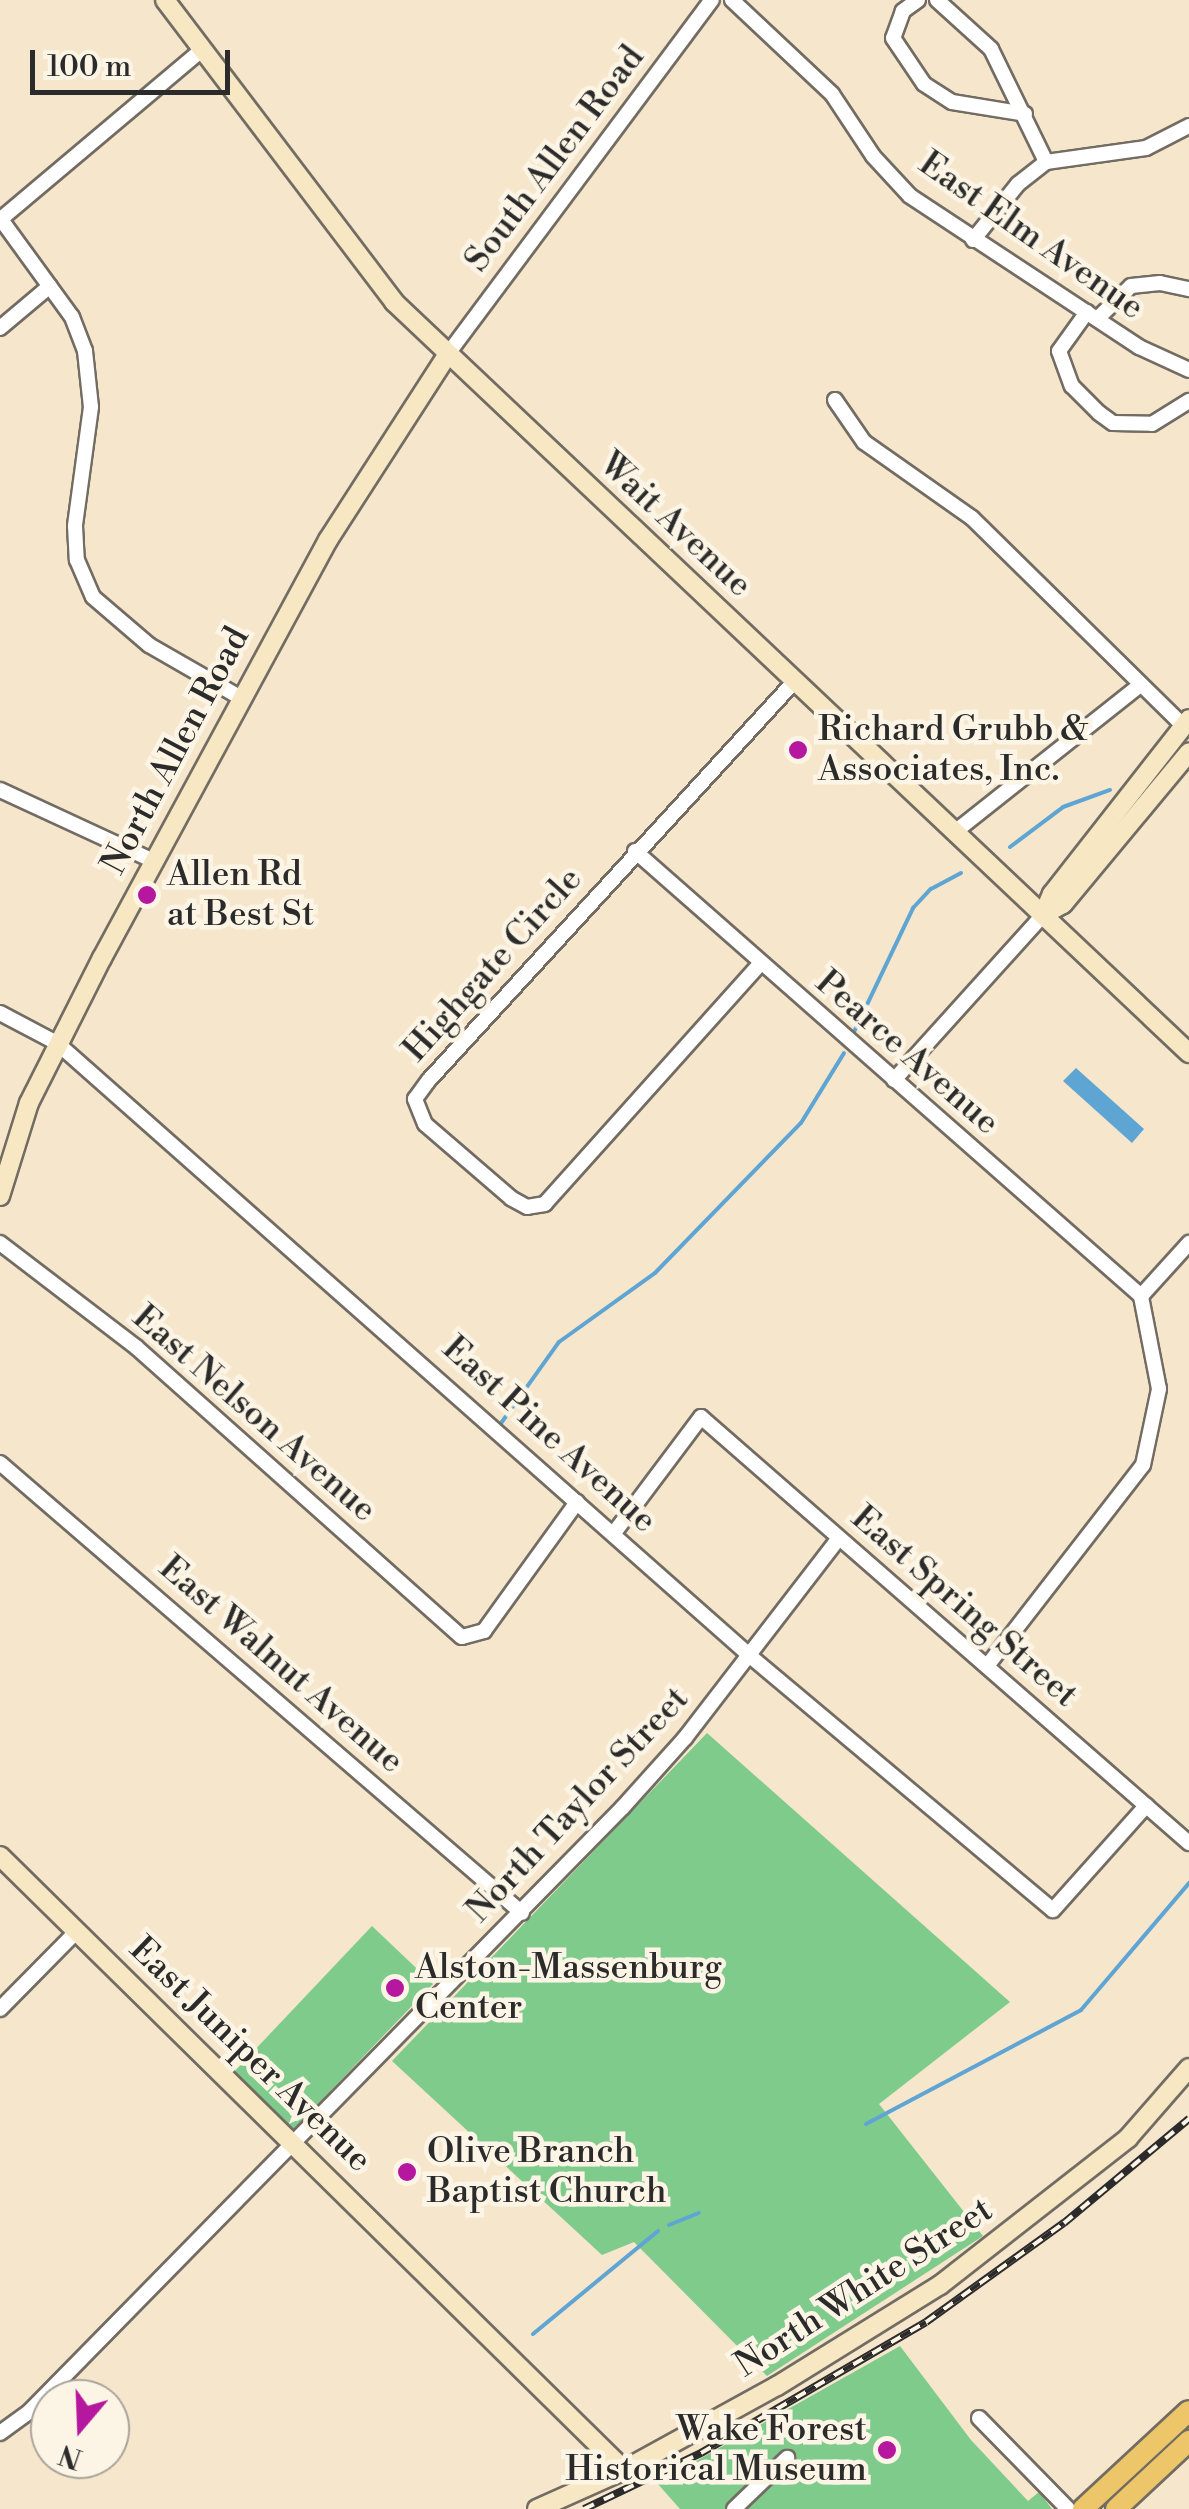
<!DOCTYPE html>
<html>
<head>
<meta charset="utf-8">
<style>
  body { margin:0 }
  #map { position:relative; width:1189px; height:2509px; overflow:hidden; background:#f6e6cc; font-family:"Libre Bodoni",serif }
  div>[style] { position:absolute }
  .green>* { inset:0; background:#7ecb8b }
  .water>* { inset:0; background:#5ea5d4 }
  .stream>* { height:4px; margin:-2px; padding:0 2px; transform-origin:2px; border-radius:2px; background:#5ea5d4 }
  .roads { filter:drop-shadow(2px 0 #726c63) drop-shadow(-2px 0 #726c63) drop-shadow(0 2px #726c63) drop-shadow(0 -2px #726c63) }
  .street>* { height:14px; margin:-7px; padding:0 7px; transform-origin:7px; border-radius:7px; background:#fff }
  .secondary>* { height:18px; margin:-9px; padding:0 9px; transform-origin:9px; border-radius:9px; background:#f7e8c3 }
  .primary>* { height:20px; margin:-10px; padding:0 10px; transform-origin:10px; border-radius:10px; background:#ecc669 }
  .rail>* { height:8px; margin-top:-4px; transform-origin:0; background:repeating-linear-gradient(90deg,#fcf5e5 0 11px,#2b2b2b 0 22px); box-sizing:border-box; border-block:2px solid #2b2b2b }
  .dots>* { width:28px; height:28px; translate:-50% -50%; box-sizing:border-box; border:5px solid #fcf5e5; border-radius:50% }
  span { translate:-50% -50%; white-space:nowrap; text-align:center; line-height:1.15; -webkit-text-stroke:9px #fcf5e5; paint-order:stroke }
  .street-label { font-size:35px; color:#2b2b2b }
  .poi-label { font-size:35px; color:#2b2b2b }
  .left { translate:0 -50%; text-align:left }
  .right { translate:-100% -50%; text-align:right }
  .north { position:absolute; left:30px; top:2379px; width:100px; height:100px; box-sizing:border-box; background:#fcf5e5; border:2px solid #a8a49b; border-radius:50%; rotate:199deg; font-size:28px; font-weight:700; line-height:40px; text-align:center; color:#2b2b2b }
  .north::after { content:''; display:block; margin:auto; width:35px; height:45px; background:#b5179e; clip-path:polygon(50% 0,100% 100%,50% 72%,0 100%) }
  .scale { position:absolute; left:30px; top:50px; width:200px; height:45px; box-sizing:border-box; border:5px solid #2b2b2b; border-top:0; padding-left:12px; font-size:30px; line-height:35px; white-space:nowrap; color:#2b2b2b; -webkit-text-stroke:8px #fcf5e5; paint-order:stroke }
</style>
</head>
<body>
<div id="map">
  <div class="green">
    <div style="clip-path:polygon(707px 1733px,1010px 2002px,879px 2104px,983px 2236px,767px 2376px,634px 2242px,602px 2255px,392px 2061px)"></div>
    <div style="clip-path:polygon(372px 1926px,433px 1984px,291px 2132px,232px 2074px)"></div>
    <div style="clip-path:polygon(900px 2346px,971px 2440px,1028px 2501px,1039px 2492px,1052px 2509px,680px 2509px,657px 2483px)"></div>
  </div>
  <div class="water">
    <div style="clip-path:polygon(1076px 1068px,1144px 1129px,1132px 1143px,1063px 1081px)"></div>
  </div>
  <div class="stream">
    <div style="left:1010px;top:847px;width:66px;rotate:-37deg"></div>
    <div style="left:1063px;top:807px;width:50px;rotate:-19.9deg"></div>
    <div style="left:853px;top:1034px;width:140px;rotate:-64.5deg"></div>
    <div style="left:913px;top:908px;width:26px;rotate:-47deg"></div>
    <div style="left:931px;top:889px;width:34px;rotate:-28deg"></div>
    <div style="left:499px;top:1426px;width:103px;rotate:-54.5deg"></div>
    <div style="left:559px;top:1342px;width:118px;rotate:-35.7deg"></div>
    <div style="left:655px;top:1273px;width:209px;rotate:-45.8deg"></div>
    <div style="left:801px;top:1123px;width:82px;rotate:-58.4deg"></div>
    <div style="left:866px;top:2124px;width:243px;rotate:-27.9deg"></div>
    <div style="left:1081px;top:2010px;width:167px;rotate:-49.6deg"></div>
    <div style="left:669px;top:2225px;width:32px;rotate:-22deg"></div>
    <div style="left:533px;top:2334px;width:162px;rotate:-39.5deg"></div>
  </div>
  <div class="roads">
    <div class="street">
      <div style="left:732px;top:0;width:137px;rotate:43.2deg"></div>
      <div style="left:832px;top:94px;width:74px;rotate:56.5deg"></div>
      <div style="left:873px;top:156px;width:54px;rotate:47.2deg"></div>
      <div style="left:910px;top:196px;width:274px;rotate:33.4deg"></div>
      <div style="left:1139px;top:347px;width:55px;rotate:24.7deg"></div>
      <div style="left:918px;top:0;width:19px;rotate:144deg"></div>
      <div style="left:903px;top:11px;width:29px;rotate:110deg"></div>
      <div style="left:893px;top:38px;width:55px;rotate:56deg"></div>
      <div style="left:924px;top:84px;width:33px;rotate:33deg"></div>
      <div style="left:952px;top:102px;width:74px;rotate:9.3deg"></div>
      <div style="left:937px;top:0;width:73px;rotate:42.2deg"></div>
      <div style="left:991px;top:49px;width:126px;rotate:64deg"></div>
      <div style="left:0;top:218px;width:122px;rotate:54deg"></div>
      <div style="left:72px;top:317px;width:36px;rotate:69deg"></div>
      <div style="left:85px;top:351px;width:56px;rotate:83.9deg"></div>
      <div style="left:91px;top:407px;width:120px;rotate:97.7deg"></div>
      <div style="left:75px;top:526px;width:34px;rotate:87deg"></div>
      <div style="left:77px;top:560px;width:40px;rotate:66.6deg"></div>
      <div style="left:93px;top:597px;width:74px;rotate:40.6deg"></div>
      <div style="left:149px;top:645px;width:106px;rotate:29.9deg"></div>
      <div style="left:1px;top:219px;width:264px;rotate:-40.1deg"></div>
      <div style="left:973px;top:240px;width:72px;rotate:-51.2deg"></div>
      <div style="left:1018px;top:184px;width:36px;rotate:-38deg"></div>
      <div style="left:1046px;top:162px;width:101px;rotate:-8deg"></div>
      <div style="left:1146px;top:148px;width:48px;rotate:-27.1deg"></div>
      <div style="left:1087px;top:312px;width:48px;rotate:125.7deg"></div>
      <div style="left:1059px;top:351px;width:37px;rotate:70deg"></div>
      <div style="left:1072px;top:386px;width:38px;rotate:45deg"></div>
      <div style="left:1099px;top:413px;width:17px;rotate:36deg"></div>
      <div style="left:1113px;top:423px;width:39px;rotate:1deg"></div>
      <div style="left:1152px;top:424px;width:44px;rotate:-31.9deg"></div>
      <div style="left:1097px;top:319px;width:47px;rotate:-44.1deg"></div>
      <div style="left:1131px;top:286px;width:29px;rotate:-6deg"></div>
      <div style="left:1160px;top:283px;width:30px;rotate:12deg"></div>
      <div style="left:0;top:328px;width:65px;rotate:-40deg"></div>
      <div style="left:447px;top:355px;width:443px;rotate:-53.3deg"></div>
      <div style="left:835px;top:400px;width:51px;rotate:55.4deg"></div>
      <div style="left:864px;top:442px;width:132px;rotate:35.1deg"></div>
      <div style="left:972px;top:518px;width:297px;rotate:44.5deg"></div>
      <div style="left:0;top:790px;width:170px;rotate:24.8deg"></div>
      <div style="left:956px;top:831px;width:233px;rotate:-38.4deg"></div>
      <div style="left:635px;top:851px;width:674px;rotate:41.33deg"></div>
      <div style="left:760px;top:964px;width:322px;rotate:131.9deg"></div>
      <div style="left:545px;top:1204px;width:18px;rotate:171deg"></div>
      <div style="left:527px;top:1207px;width:18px;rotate:-151deg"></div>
      <div style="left:511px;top:1198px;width:113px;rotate:-139.3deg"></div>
      <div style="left:425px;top:1124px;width:27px;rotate:-112deg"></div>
      <div style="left:415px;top:1099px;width:24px;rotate:-54deg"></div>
      <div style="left:429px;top:1080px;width:540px;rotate:-47.48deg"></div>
      <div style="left:0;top:1013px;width:64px;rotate:27.8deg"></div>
      <div style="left:57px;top:1043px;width:925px;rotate:41.49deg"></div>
      <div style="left:750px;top:1656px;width:395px;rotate:40deg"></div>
      <div style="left:1053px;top:1910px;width:140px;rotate:-48.2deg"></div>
      <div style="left:894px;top:1080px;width:222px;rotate:-47.9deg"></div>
      <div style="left:0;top:1243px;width:171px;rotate:37.4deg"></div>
      <div style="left:136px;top:1347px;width:436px;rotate:41.7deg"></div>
      <div style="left:462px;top:1637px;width:23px;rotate:-15deg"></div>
      <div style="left:484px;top:1631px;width:159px;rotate:-54.2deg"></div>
      <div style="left:1141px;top:1296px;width:72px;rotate:-47.8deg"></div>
      <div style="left:0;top:1463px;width:689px;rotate:40.76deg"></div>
      <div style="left:614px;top:1533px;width:145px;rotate:-53.1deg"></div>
      <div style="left:701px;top:1417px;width:648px;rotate:41.12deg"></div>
      <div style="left:987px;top:1666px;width:254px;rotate:-52.2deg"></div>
      <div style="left:1143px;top:1465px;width:78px;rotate:-78.1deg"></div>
      <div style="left:1159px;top:1389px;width:95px;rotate:-101deg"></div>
      <div style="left:0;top:2009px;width:107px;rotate:-45.4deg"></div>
      <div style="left:979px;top:2418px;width:127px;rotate:45.6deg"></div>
      <div style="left:0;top:2433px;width:37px;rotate:-36deg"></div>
      <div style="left:30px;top:2411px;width:846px;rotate:-45.53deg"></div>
      <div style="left:623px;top:1807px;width:93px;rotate:-48.1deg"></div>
      <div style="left:685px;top:1738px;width:252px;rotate:-52.4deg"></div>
      <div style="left:734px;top:2509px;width:74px;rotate:-43.9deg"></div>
    </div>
    <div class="secondary">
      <div style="left:165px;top:0;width:379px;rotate:52.8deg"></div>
      <div style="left:394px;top:302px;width:1094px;rotate:43.37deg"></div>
      <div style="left:1043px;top:915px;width:23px;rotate:-67deg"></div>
      <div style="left:1052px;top:894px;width:222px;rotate:-51.9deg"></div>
      <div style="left:1043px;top:915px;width:23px;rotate:-29deg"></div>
      <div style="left:1063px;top:904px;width:197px;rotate:-50.3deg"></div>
      <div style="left:0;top:1196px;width:97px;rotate:-72.7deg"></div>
      <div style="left:29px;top:1103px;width:162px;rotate:-63.3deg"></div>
      <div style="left:102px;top:958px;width:475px;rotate:-61.6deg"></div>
      <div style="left:328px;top:540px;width:220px;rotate:-57.2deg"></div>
      <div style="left:0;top:1856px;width:875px;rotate:44.54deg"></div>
      <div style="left:537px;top:2509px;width:95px;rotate:-24.1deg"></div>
      <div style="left:624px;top:2470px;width:175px;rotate:-28.8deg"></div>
      <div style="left:777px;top:2386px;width:192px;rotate:-31.8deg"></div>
      <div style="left:940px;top:2285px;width:239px;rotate:-38deg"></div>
      <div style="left:1128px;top:2138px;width:93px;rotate:-48.9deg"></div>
    </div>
    <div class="primary">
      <div style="left:1083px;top:2509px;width:144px;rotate:-42.8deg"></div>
      <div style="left:1116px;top:2509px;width:100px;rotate:-43deg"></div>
    </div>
  </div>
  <div class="rail">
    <div style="left:584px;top:2509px;width:130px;rotate:-25.6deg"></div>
    <div style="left:701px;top:2453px;width:260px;rotate:-30.2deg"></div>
    <div style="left:926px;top:2322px;width:170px;rotate:-35.7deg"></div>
    <div style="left:1064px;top:2223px;width:163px;rotate:-39.8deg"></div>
  </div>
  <div class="dots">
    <div style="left:798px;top:750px;background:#b5179e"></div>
    <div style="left:147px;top:895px;background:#b5179e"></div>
    <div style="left:395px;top:1988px;background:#b5179e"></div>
    <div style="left:407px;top:2172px;background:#b5179e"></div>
    <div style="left:887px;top:2450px;background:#b5179e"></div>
  </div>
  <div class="street-label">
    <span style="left:555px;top:159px;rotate:-53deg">South Allen Road</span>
    <span style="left:1031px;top:236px;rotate:35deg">East Elm Avenue</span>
    <span style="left:675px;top:525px;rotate:43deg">Wait Avenue</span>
    <span style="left:176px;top:751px;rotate:-62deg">North Allen Road</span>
    <span style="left:493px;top:965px;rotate:-48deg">Highgate Circle</span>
    <span style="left:907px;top:1053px;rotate:41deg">Pearce Avenue</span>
    <span style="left:254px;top:1414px;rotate:41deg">East Nelson Avenue</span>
    <span style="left:549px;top:1435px;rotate:42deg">East Pine Avenue</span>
    <span style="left:964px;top:1607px;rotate:41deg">East Spring Street</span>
    <span style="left:281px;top:1665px;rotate:41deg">East Walnut Avenue</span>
    <span style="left:578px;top:1805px;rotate:-47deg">North Taylor Street</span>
    <span style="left:250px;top:2055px;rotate:44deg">East Juniper Avenue</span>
    <span style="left:864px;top:2288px;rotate:-33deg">North White Street</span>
  </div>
  <div class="poi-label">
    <span class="left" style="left:818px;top:750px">Richard Grubb &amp;<br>Associates, Inc.</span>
    <span class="left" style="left:167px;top:895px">Allen Rd<br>at Best St</span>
    <span class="left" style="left:415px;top:1988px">Alston-Massenburg<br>Center</span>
    <span class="left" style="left:427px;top:2172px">Olive Branch<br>Baptist Church</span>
    <span class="right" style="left:867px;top:2450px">Wake Forest<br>Historical Museum</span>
  </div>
  <div class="north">N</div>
  <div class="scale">100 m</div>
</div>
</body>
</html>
